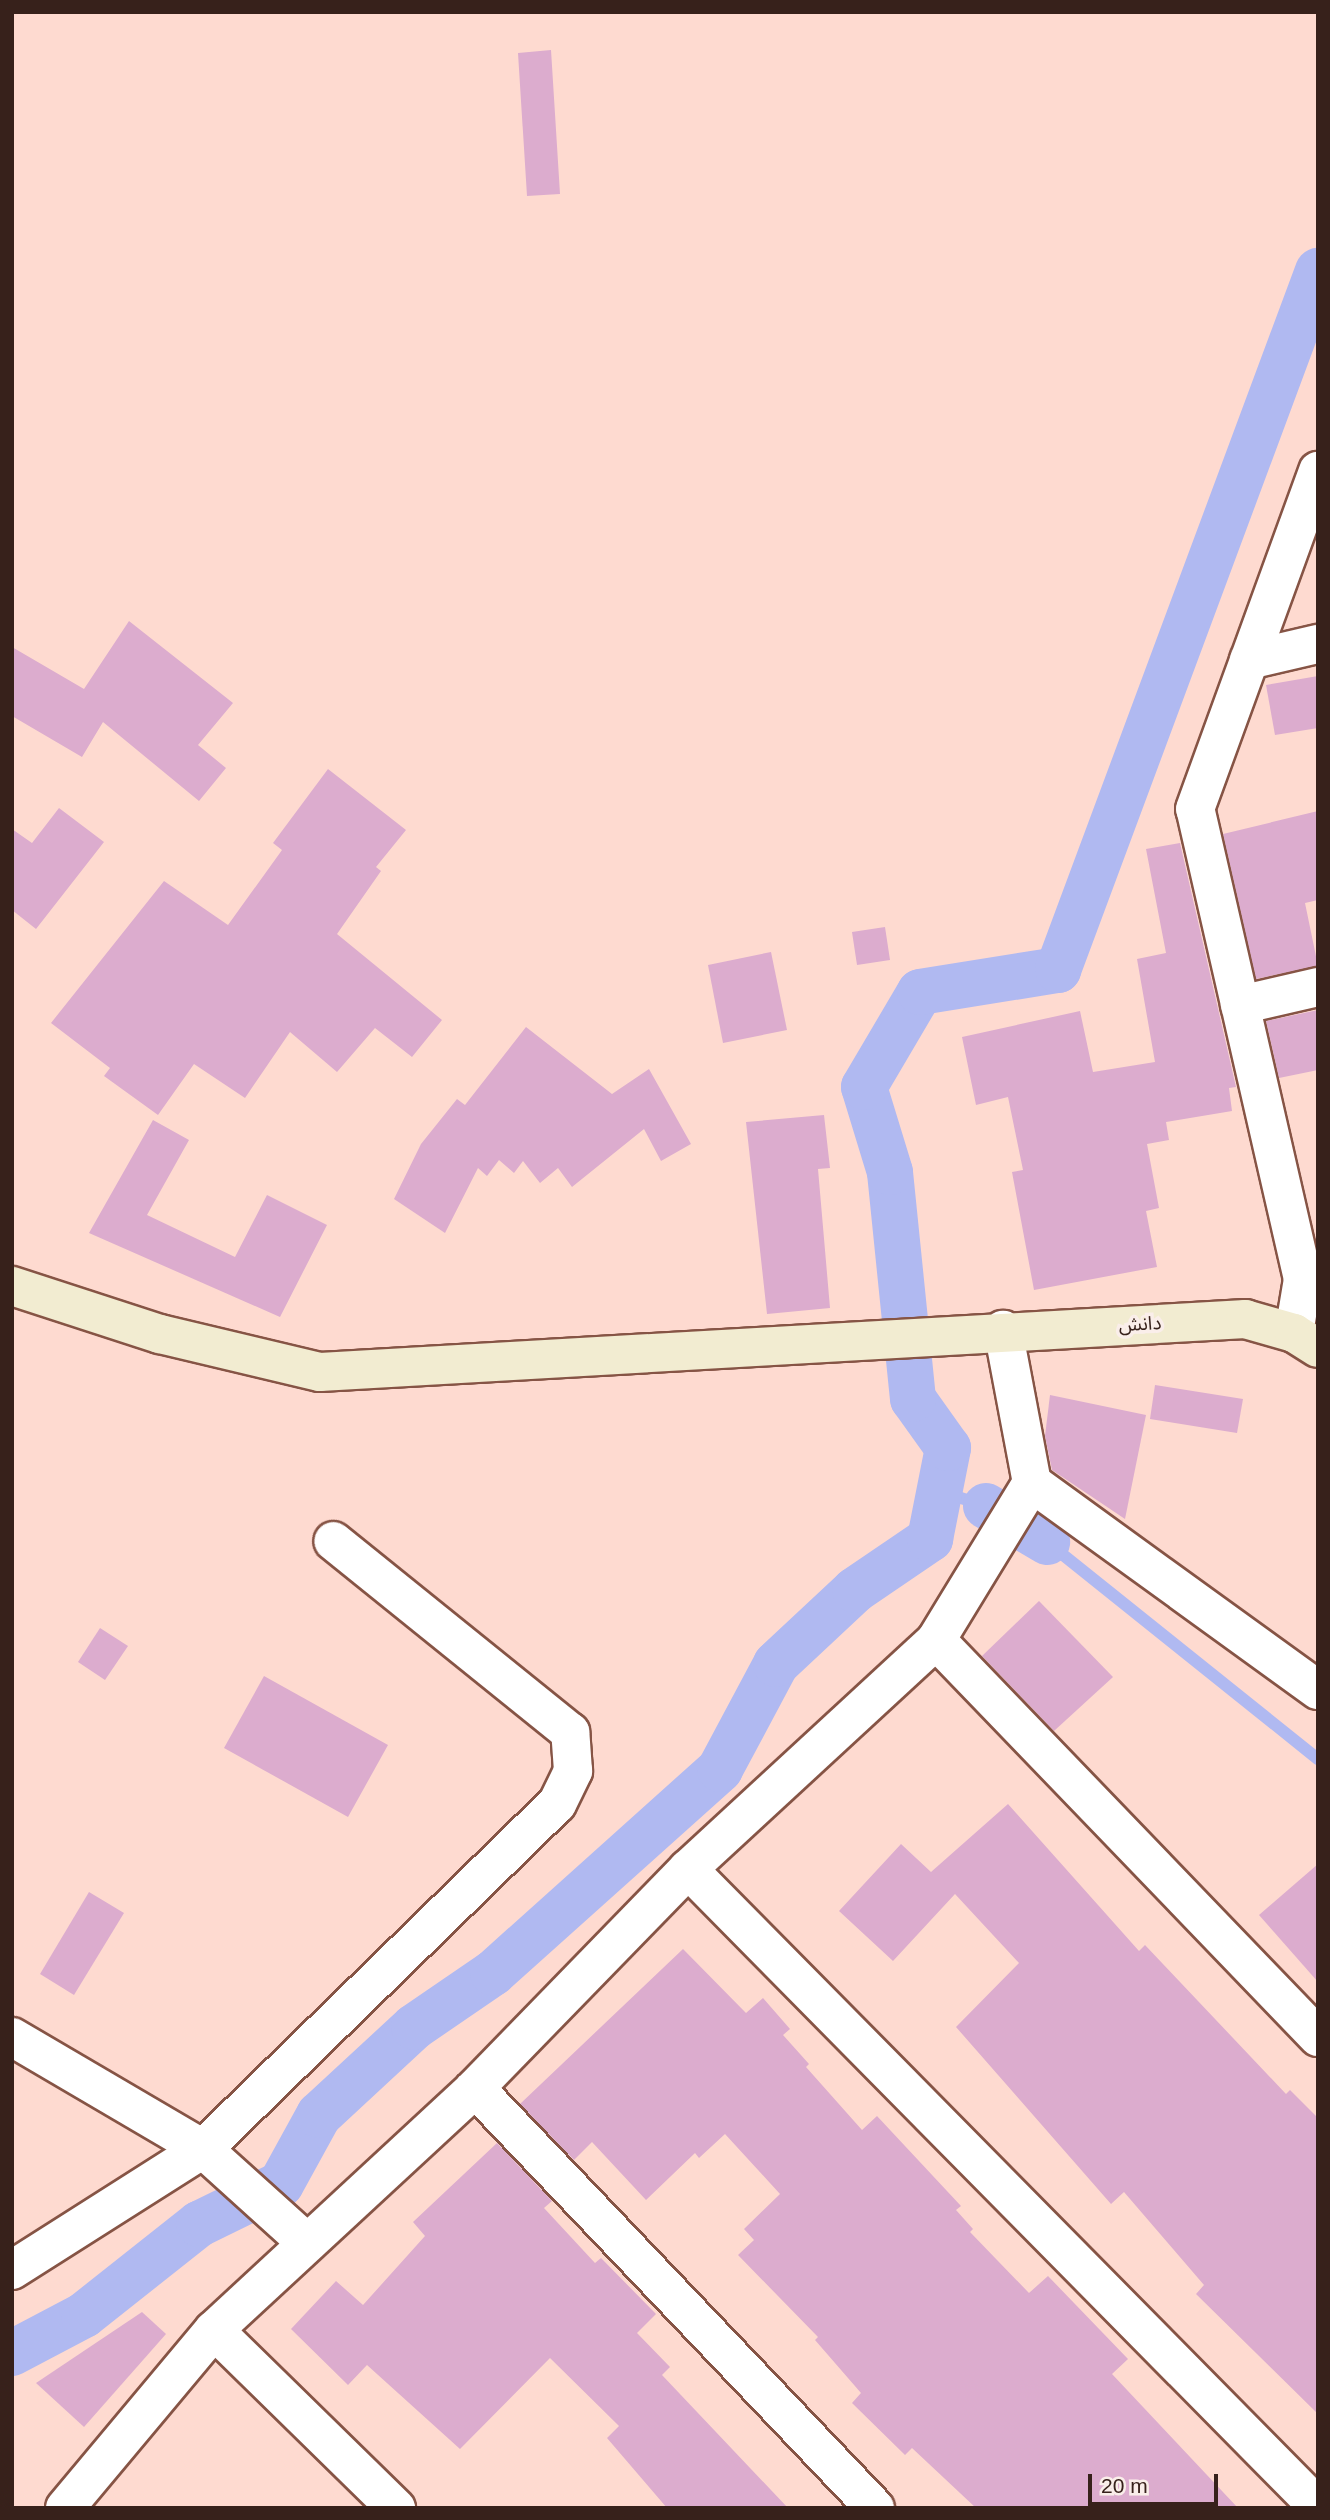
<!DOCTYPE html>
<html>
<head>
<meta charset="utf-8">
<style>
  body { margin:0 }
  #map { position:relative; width:1330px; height:2520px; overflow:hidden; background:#fedad0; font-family:Helvetica,"Noto Sans Arabic",sans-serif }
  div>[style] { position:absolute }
  .stream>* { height:12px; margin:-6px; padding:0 6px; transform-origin:6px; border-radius:6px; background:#b0b9f1 }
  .canal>* { height:46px; margin:-23px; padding:0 23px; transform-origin:23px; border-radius:23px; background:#b0b9f1 }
  .building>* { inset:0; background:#dcacce }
  .roads { filter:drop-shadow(2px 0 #865445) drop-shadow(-2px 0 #865445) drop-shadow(0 2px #865445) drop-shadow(0 -2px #865445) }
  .minor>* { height:38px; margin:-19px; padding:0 19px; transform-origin:19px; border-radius:19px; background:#fff }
  .secondary>* { height:38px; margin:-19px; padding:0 19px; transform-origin:19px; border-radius:19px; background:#f2ecd1 }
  span { translate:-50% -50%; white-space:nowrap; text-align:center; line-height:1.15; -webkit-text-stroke:7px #faeeea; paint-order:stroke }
  .street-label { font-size:19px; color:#37211b }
  .frame { position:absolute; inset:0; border:14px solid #37211b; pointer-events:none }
  .scale { position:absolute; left:1088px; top:2474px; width:130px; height:32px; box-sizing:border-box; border:4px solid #37211b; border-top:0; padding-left:9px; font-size:21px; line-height:24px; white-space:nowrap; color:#37211b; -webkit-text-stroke:5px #faeeea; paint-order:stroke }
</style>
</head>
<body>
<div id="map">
  <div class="stream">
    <div style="left:939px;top:1491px;width:49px;rotate:17.7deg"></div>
    <div style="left:1047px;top:1542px;width:347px;rotate:38.7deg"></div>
  </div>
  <div class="canal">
    <div style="left:986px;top:1506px;width:71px;rotate:30.5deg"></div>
    <div style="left:12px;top:2353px;width:81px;rotate:-27.8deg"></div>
    <div style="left:84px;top:2315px;width:147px;rotate:-38.4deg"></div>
    <div style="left:199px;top:2224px;width:91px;rotate:-26deg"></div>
    <div style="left:281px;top:2184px;width:79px;rotate:-61.2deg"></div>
    <div style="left:319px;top:2115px;width:129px;rotate:-42.8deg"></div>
    <div style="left:414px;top:2027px;width:96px;rotate:-34.4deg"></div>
    <div style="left:493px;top:1973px;width:305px;rotate:-41.9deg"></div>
    <div style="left:720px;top:1769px;width:119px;rotate:-61.9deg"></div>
    <div style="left:776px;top:1664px;width:108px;rotate:-43.1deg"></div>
    <div style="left:855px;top:1590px;width:91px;rotate:-34.2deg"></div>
    <div style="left:930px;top:1539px;width:93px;rotate:-78.8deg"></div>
    <div style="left:948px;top:1448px;width:60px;rotate:-125.5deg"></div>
    <div style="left:913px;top:1399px;width:228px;rotate:-95.8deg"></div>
    <div style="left:890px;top:1172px;width:89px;rotate:-107deg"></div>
    <div style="left:864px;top:1087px;width:110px;rotate:-59.5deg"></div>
    <div style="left:920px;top:992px;width:140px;rotate:-9.1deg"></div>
    <div style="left:1058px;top:970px;width:746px;rotate:-69.6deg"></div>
  </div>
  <div class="building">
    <div style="clip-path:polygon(551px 50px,560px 194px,527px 196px,518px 53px)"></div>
    <div style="clip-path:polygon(129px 621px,233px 703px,198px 745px,226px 768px,199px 801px,103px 722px,82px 757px,12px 716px,12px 647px,84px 689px)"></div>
    <div style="clip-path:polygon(1318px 676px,1318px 728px,1275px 735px,1266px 685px)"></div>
    <div style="clip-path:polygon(328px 769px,406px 830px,376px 867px,381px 871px,337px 934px,442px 1020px,412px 1057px,375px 1028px,337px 1072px,290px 1032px,245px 1098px,194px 1064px,158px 1115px,104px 1076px,110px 1068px,51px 1023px,164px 881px,228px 925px,282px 850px,273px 843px)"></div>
    <div style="clip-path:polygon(59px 808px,104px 842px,36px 929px,12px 910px,12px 829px,32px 843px)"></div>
    <div style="clip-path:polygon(1318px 811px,1318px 900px,1305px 903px,1318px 966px,1256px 979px,1223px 834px)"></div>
    <div style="clip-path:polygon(1180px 843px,1236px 1087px,1229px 1088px,1232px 1111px,1166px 1122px,1169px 1140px,1147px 1144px,1159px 1208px,1146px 1211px,1157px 1267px,1034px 1290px,1012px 1172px,1023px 1170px,1008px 1097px,976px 1105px,962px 1037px,1080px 1011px,1093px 1072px,1155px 1062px,1137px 959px,1166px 953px,1146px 849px)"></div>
    <div style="clip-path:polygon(885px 927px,890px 960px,857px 965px,852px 932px)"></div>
    <div style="clip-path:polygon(771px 952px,787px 1030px,723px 1043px,708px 965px)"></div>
    <div style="clip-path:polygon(1318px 1010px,1318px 1070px,1279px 1078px,1266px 1021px)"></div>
    <div style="clip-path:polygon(526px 1027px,612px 1094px,649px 1069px,691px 1144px,661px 1161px,644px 1129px,572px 1187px,558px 1168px,540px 1183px,523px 1161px,514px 1173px,499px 1160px,487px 1176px,478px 1168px,445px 1233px,394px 1199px,421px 1144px,457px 1099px,465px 1105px)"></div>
    <div style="clip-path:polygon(824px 1115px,830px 1168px,818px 1169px,830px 1308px,767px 1314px,746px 1122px)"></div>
    <div style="clip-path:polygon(153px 1120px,189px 1140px,147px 1215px,235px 1257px,267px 1195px,327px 1225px,280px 1317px,89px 1233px)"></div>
    <div style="clip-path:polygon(1155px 1385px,1243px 1399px,1237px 1433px,1150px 1419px)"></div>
    <div style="clip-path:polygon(1050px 1395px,1146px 1415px,1125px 1519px,1052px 1470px,1045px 1436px)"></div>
    <div style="clip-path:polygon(1039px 1601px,1113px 1677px,1054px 1731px,982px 1656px)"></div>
    <div style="clip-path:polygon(100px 1628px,128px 1646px,105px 1680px,78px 1662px)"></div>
    <div style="clip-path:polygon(264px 1676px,388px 1745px,348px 1817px,224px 1748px)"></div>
    <div style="clip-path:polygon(1008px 1804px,1139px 1951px,1145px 1945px,1286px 2094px,1290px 2090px,1318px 2118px,1318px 2414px,1196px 2294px,1204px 2285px,1124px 2192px,1111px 2204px,956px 2027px,1019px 1963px,955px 1894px,893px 1961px,839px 1911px,901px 1844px,931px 1872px)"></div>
    <div style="clip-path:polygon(1318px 1864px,1318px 1982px,1259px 1915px)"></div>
    <div style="clip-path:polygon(89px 1892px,124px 1913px,74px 1995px,40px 1974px)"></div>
    <div style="clip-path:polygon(683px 1949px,746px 2013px,763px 1998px,790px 2029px,783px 2035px,809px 2064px,806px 2067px,862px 2130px,877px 2116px,961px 2206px,956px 2210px,973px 2229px,970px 2232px,1029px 2293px,1048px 2276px,1128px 2359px,1112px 2374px,1238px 2508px,976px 2508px,912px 2448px,905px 2455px,852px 2403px,861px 2393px,815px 2340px,818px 2337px,738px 2255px,754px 2240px,744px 2229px,780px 2194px,725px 2134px,699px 2158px,695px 2153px,646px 2200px,592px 2142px,574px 2160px,520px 2104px)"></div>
    <div style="clip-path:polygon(497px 2143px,552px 2201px,544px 2208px,595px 2263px,601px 2258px,656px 2314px,637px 2333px,670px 2367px,662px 2375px,788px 2508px,667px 2508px,607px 2438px,619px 2426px,550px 2358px,460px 2449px,367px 2365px,348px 2385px,291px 2329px,336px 2281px,363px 2305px,425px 2236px,413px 2222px)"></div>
    <div style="clip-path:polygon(142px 2312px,166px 2334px,84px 2427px,36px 2383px)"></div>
  </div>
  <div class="roads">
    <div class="minor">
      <div style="left:1249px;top:660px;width:71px;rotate:-13.1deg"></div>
      <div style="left:1240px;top:1005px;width:80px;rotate:-13deg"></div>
      <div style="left:1294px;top:1333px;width:55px;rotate:-80.5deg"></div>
      <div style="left:1303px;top:1279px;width:482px;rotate:-102.9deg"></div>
      <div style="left:1195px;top:809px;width:360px;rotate:-70deg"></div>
      <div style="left:1032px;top:1483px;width:353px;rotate:35.9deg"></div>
      <div style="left:936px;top:1640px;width:551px;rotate:46.1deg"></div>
      <div style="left:688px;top:1869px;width:897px;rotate:45.36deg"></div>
      <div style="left:12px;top:2037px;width:221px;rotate:30.4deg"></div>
      <div style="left:203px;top:2149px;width:494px;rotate:-44.3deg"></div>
      <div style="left:557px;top:1804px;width:37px;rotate:-64deg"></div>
      <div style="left:573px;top:1771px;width:39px;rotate:-94deg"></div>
      <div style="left:570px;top:1732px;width:304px;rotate:-141.1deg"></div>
      <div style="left:475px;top:2088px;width:580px;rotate:46.4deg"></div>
      <div style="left:12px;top:2270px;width:226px;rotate:-32.4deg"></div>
      <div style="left:203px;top:2149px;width:139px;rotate:42.1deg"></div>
      <div style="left:214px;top:2330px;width:255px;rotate:44.4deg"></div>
      <div style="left:65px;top:2508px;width:232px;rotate:-50.1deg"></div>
      <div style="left:214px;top:2330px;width:356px;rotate:-42.8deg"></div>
      <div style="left:475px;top:2088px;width:305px;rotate:-45.8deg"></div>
      <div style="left:688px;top:1869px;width:338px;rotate:-42.7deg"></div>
      <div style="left:936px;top:1640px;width:184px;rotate:-58.6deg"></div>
      <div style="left:1032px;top:1483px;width:156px;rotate:-100.7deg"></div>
    </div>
    <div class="secondary">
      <div style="left:12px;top:1286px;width:156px;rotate:18deg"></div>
      <div style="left:160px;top:1334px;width:164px;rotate:13.4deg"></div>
      <div style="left:320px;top:1372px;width:927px;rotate:-3.28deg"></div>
      <div style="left:1245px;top:1319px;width:51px;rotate:15.9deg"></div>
      <div style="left:1294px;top:1333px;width:28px;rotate:32deg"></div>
    </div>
  </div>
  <div class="street-label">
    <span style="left:1140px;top:1324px;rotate:-3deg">دانش</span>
  </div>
  <div class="frame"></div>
  <div class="scale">20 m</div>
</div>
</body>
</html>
